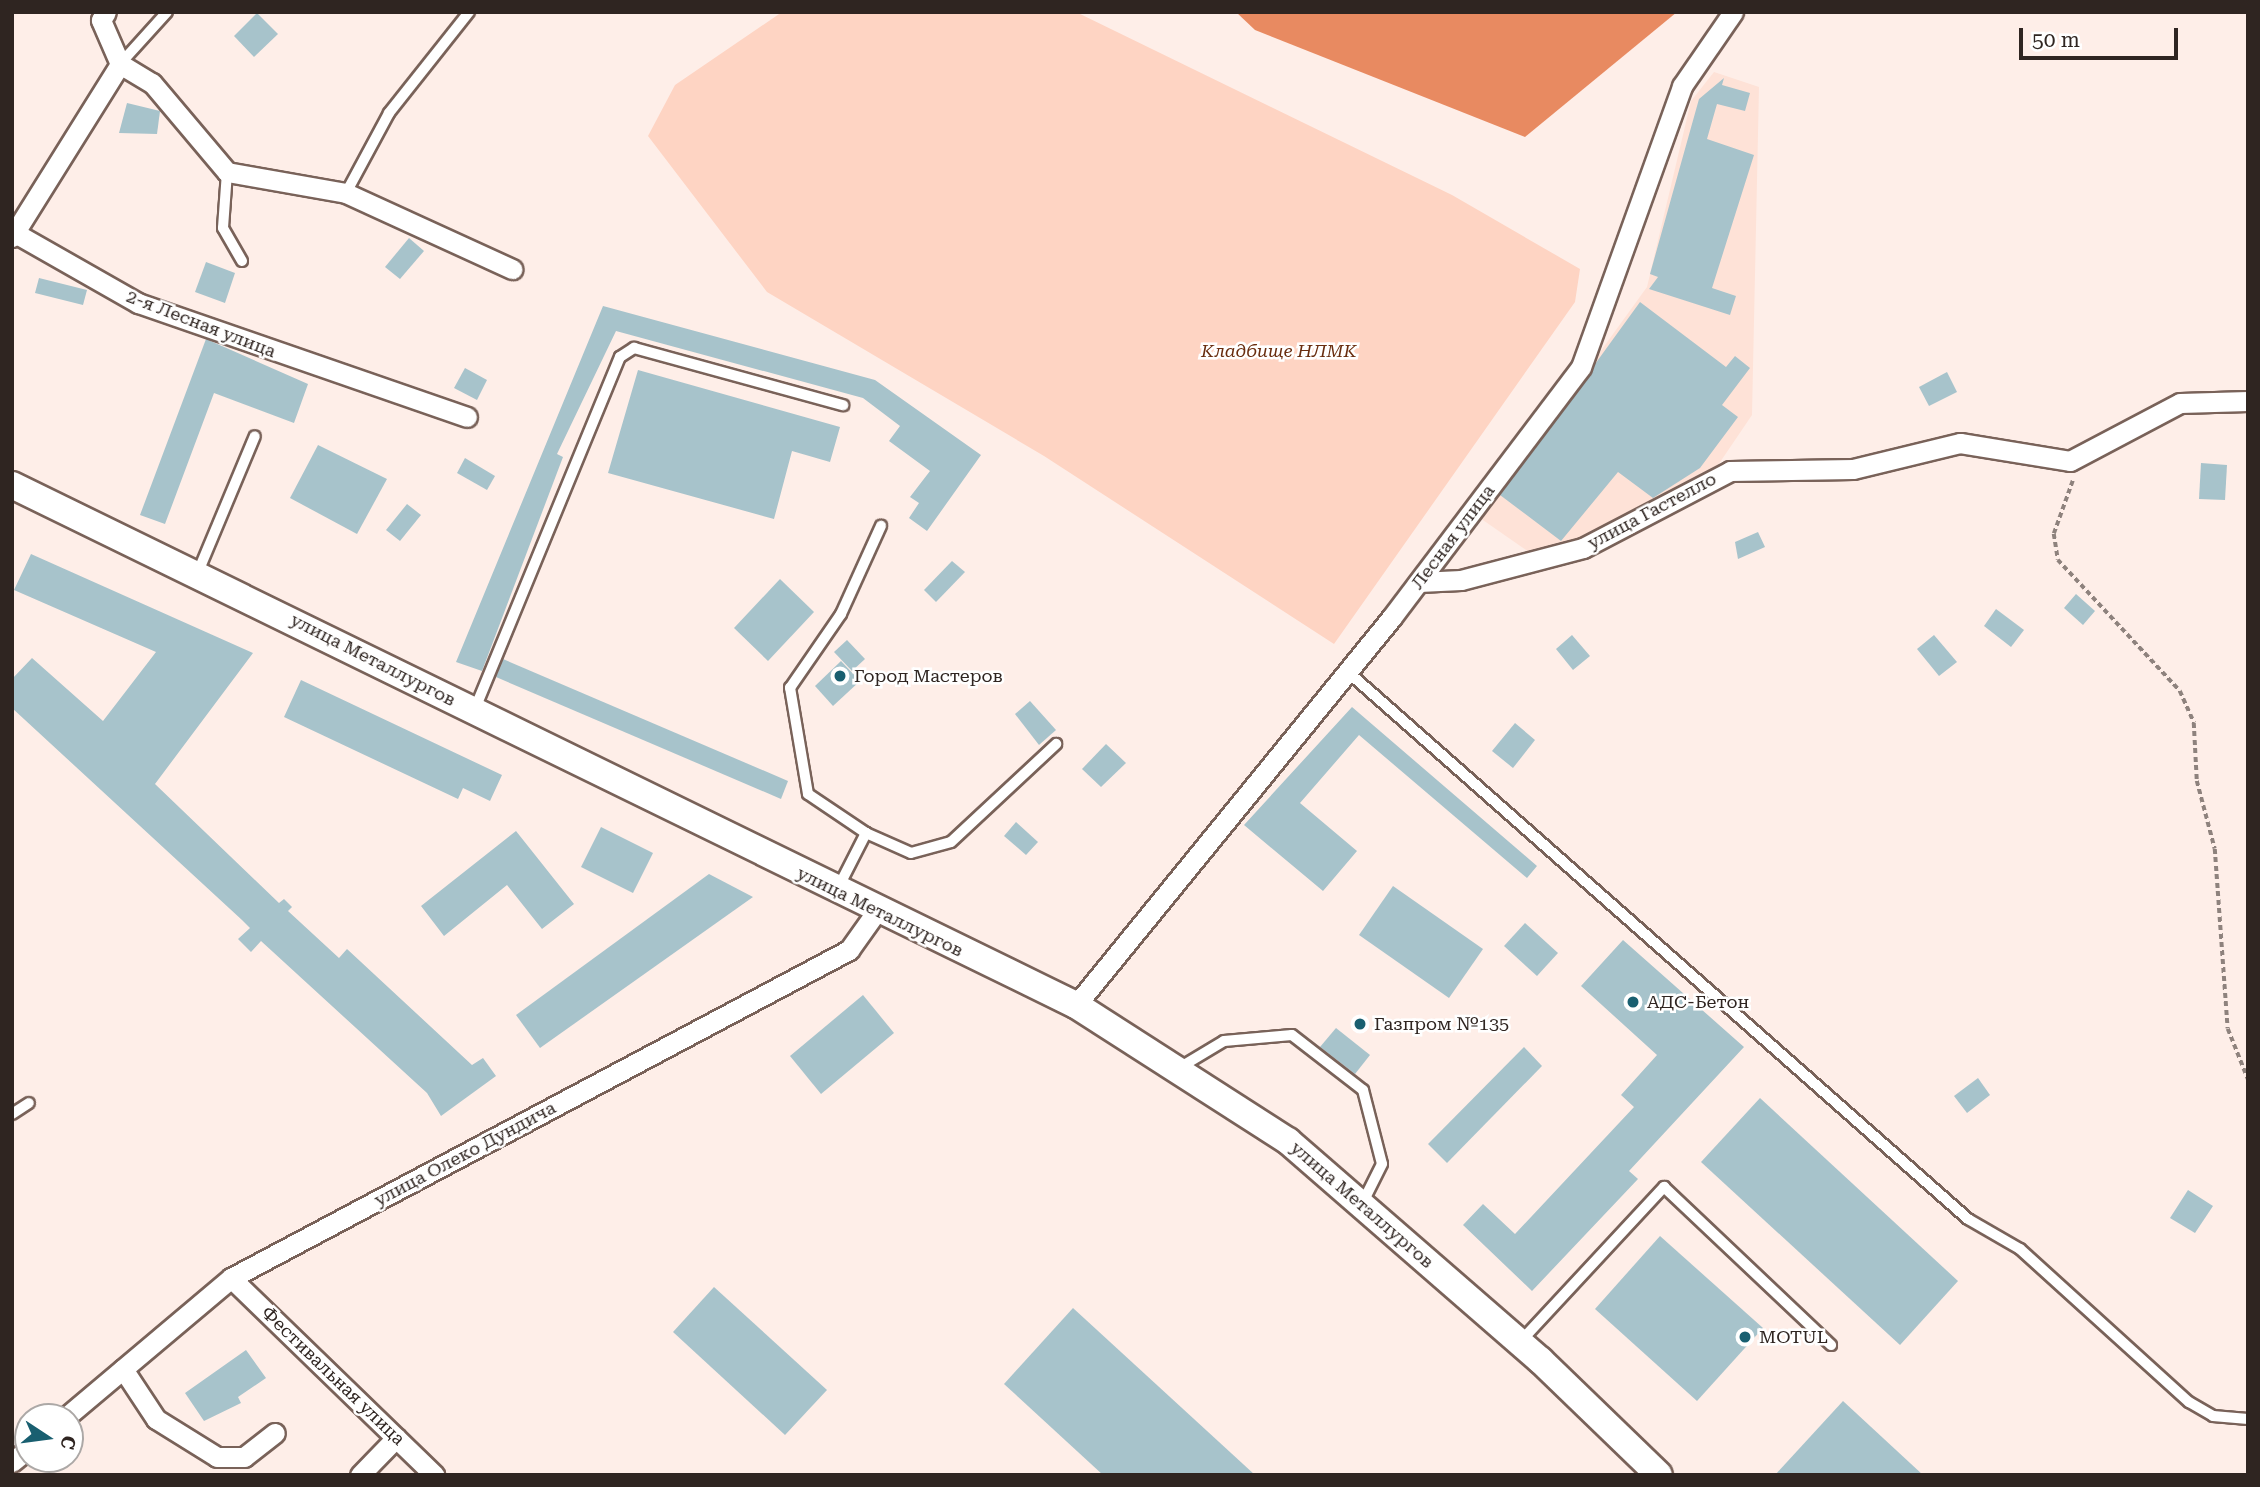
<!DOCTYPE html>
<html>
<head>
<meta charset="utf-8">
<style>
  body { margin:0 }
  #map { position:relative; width:2260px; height:1487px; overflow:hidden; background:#feeee8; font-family:"Roboto Serif",serif }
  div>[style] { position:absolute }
  .built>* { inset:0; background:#fee2d7 }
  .green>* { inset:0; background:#fed4c3 }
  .water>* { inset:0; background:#e88a61 }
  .building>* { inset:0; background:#a7c3cb }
  .path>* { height:3.5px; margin-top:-1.75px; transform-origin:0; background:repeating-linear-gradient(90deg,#8e827d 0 5px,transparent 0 8.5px) }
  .roads { filter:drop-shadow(2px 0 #796259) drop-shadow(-2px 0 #796259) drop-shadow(0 2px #796259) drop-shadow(0 -2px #796259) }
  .lane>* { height:10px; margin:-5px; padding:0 5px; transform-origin:5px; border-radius:5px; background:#fff }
  .street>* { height:19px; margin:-9.5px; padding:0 9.5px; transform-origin:9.5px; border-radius:9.5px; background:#fff }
  .secondary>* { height:26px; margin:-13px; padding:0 13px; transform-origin:13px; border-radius:13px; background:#fff }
  .dots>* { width:19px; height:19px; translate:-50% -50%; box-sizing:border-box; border:4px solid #fff; border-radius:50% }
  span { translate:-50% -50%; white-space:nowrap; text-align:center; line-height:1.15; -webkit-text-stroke:5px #fff; paint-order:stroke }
  .street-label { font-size:18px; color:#2f2521 }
  .park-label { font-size:18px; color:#692d0f; font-style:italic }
  .poi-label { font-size:18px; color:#2f2521 }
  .left { translate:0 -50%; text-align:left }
  .frame { position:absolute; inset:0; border:14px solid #2f2521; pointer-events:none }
  .north { position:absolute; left:14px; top:1403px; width:70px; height:70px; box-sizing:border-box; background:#fff; border:2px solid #aca8a6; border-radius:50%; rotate:103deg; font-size:19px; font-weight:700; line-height:28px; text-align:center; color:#2f2521 }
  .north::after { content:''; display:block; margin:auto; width:24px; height:32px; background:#195f70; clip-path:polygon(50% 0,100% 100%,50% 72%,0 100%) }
  .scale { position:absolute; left:2019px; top:28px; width:159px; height:32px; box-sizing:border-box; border:4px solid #2f2521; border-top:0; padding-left:9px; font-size:21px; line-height:24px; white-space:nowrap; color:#2f2521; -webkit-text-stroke:5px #fff; paint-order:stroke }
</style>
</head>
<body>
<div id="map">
  <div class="built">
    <div style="clip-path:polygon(1714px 72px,1759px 87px,1752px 415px,1712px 474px,1571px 545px,1529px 552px,1480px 518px,1647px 287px,1691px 101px)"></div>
  </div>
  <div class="green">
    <div style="clip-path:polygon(782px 12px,1076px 12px,1452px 195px,1580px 269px,1575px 302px,1334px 644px,1044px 456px,767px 292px,648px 136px,675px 85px)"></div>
  </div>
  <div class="water">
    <div style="clip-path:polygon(1236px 12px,1677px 12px,1525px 137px,1255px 30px)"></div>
  </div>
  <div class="building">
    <div style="clip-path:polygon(257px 13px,278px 34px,254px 57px,234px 36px)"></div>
    <div style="clip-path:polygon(1724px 78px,1722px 85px,1750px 93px,1745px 111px,1717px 104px,1707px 139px,1754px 155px,1712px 288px,1736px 296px,1730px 315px,1649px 289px,1658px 277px,1650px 274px,1699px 99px)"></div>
    <div style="clip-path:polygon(127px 103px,160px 111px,157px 134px,119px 133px)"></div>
    <div style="clip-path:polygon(409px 238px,424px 251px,400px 279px,385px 267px)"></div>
    <div style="clip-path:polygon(206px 262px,235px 273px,225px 303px,195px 292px)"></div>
    <div style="clip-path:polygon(39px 278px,87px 290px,83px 305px,35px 293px)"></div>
    <div style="clip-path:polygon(1640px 302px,1726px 367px,1735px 356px,1750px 368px,1722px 405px,1738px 417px,1700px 468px,1653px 498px,1618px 472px,1561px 541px,1500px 495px)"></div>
    <div style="clip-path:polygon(603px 306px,875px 380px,981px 455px,927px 531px,909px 518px,919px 503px,910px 497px,930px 471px,889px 441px,900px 426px,863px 398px,616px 331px,557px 454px,563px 457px,482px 671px,456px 662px)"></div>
    <div style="clip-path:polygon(206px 339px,308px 384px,294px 423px,214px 393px,165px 524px,140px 515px)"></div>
    <div style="clip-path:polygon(465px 368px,487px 380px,477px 400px,454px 388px)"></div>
    <div style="clip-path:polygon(638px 370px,840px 427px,830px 462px,792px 451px,774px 519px,608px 473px)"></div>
    <div style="clip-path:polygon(1947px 372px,1957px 392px,1929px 406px,1919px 387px)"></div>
    <div style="clip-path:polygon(318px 445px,387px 479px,357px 534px,290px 498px)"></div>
    <div style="clip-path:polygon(465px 458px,495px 476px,487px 490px,457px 473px)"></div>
    <div style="clip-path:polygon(2201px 463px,2227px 465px,2225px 500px,2199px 499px)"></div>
    <div style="clip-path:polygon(407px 504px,421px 515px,400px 541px,386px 530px)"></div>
    <div style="clip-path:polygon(1758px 532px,1765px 547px,1738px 559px,1735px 542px)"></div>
    <div style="clip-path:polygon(31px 554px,253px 653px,155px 784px,279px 903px,284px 899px,292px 907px,288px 911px,339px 958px,347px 949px,472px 1065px,483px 1058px,496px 1076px,441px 1116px,427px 1093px,261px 941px,251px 952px,238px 939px,250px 928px,242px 920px,12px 708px,12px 679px,32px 658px,103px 721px,156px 652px,14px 590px)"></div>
    <div style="clip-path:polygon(952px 561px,965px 572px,936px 602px,924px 590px)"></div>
    <div style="clip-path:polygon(780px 579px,814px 612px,768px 661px,734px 628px)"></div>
    <div style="clip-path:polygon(2076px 594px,2095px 611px,2083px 625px,2064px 608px)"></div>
    <div style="clip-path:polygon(1996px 609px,2024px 630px,2011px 647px,1984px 626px)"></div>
    <div style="clip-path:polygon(1572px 635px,1590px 656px,1573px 670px,1556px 649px)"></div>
    <div style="clip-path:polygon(1934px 635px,1957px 662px,1939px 676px,1917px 649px)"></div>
    <div style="clip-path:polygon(847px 640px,865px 659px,852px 671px,834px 652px)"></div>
    <div style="clip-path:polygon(503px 659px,788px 781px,781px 799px,496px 677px)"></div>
    <div style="clip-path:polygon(841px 661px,860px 681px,833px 706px,815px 686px)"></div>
    <div style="clip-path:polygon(301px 680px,502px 775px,490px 801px,463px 788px,458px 799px,284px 717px)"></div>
    <div style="clip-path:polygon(1030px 701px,1056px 730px,1039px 745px,1015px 714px)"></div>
    <div style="clip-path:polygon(1352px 707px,1537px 866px,1527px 878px,1359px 735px,1300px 803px,1357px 851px,1323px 891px,1244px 825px)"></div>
    <div style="clip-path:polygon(1515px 723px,1535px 740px,1513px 768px,1492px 751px)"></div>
    <div style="clip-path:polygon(1106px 744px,1126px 763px,1101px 787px,1082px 769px)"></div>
    <div style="clip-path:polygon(1016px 822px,1038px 842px,1026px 855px,1004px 836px)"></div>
    <div style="clip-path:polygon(601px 827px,653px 853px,633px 893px,581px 867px)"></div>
    <div style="clip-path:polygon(516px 831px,574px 904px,542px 929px,507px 885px,444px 936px,421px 906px)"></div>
    <div style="clip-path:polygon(709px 874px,753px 897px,540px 1048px,516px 1015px)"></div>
    <div style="clip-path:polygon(1393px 886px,1483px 949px,1449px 998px,1359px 935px)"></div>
    <div style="clip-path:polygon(1525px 923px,1558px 953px,1537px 976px,1504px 946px)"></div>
    <div style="clip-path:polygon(1623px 940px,1744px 1047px,1629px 1171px,1638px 1179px,1532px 1291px,1463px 1225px,1483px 1204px,1515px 1234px,1634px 1107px,1621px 1095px,1657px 1055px,1581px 986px)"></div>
    <div style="clip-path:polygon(863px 995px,894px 1033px,821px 1094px,790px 1056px)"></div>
    <div style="clip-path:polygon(1336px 1028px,1370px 1055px,1355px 1074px,1320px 1047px)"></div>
    <div style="clip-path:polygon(1524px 1047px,1542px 1066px,1447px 1163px,1428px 1144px)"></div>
    <div style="clip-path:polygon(1978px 1078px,1990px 1095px,1967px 1113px,1954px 1096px)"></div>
    <div style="clip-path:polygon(1760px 1098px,1958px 1281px,1900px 1345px,1701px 1162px)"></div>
    <div style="clip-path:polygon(2188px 1190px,2213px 1206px,2195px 1233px,2170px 1218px)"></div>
    <div style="clip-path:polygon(1660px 1236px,1763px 1328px,1697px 1401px,1595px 1309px)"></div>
    <div style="clip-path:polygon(714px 1287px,827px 1390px,785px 1435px,673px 1332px)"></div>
    <div style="clip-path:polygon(1073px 1308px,1255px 1475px,1103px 1475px,1004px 1384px)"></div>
    <div style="clip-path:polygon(246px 1350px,266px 1378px,238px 1397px,241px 1403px,204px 1421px,185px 1393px)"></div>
    <div style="clip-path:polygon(1843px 1401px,1923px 1475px,1775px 1475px)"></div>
  </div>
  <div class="path">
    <div style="left:2073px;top:481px;width:56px;rotate:109.7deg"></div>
    <div style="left:2054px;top:534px;width:26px;rotate:81deg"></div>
    <div style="left:2058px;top:560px;width:179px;rotate:47deg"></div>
    <div style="left:2180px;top:691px;width:35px;rotate:66deg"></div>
    <div style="left:2194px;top:723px;width:58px;rotate:87deg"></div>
    <div style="left:2197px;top:781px;width:70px;rotate:75.2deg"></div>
    <div style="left:2215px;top:849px;width:180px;rotate:85.9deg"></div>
    <div style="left:2228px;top:1029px;width:54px;rotate:68.2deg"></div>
  </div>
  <div class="roads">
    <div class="lane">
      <div style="left:120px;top:64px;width:70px;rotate:-47.9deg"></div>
      <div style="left:227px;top:172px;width:56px;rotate:94.1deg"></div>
      <div style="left:223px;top:228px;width:38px;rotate:60deg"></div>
      <div style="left:346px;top:193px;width:91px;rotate:-61.7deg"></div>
      <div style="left:389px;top:113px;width:129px;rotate:-51.6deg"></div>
      <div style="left:198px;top:572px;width:147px;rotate:-67.3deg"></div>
      <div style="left:1348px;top:672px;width:827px;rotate:41.42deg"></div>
      <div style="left:1968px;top:1219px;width:60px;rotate:30deg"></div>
      <div style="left:2020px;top:1249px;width:228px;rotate:42.2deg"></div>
      <div style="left:2189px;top:1402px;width:28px;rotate:30deg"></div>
      <div style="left:2213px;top:1416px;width:35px;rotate:5deg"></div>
      <div style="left:474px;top:711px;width:383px;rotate:-67.6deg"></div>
      <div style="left:620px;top:357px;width:17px;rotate:-33deg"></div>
      <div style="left:634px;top:348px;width:217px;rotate:15.3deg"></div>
      <div style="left:866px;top:833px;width:49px;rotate:24deg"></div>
      <div style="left:911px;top:853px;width:41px;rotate:-15.4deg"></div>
      <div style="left:951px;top:842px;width:144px;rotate:-43deg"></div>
      <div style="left:838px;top:888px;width:62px;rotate:-63deg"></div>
      <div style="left:866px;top:833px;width:70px;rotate:-146.1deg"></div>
      <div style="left:808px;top:794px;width:108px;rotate:-99.6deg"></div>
      <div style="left:790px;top:688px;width:90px;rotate:-55.4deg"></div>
      <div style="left:841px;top:614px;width:97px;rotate:-65.6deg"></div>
      <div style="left:1179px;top:1068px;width:52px;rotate:-31deg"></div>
      <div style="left:1224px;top:1041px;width:68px;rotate:-5deg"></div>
      <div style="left:1292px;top:1035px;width:90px;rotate:37.8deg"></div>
      <div style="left:1363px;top:1090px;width:76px;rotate:75.6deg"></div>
      <div style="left:1382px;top:1164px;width:45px;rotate:116.6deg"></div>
      <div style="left:12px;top:1114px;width:20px;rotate:-33deg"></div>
      <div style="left:1520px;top:1342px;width:212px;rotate:-47.1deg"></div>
      <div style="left:1664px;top:1187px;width:230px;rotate:43.4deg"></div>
    </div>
    <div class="street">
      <div style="left:120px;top:64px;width:37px;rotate:31deg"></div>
      <div style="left:152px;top:83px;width:116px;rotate:49.9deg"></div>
      <div style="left:227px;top:172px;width:121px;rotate:10deg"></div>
      <div style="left:346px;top:193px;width:183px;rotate:24.6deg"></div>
      <div style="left:15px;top:233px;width:142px;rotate:29.6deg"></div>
      <div style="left:138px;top:303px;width:348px;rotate:19.1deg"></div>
      <div style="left:12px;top:237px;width:204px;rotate:-58deg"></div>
      <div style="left:120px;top:64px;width:48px;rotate:-113.4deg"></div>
      <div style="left:101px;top:20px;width:9px;rotate:-58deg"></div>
      <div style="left:1419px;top:582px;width:42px;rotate:-2.7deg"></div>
      <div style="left:1461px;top:580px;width:126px;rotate:-14.7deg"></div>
      <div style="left:1583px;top:548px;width:166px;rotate:-27.6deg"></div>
      <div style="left:1730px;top:471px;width:123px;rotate:-0.9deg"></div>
      <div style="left:1853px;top:469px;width:110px;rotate:-13.7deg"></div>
      <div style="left:1960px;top:443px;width:111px;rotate:9.3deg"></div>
      <div style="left:2070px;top:461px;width:124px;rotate:-27.8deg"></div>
      <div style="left:2180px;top:403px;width:68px;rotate:-1.7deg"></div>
      <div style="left:1076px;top:1005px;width:500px;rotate:-50.84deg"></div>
      <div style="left:1392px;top:617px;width:313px;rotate:-52.9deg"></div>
      <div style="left:1581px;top:367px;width:299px;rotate:-70.2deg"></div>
      <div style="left:1682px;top:86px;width:90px;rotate:-55.4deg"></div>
      <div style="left:231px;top:1278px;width:283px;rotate:44.1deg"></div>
      <div style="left:123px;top:1369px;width:60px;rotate:56.6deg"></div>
      <div style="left:156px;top:1419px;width:72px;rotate:31.9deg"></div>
      <div style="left:217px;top:1457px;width:27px"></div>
      <div style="left:244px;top:1457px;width:39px;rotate:-38deg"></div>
      <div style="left:66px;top:1417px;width:216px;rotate:-40.1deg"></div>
      <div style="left:231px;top:1278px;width:700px;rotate:-27.96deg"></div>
      <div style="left:849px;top:950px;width:47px;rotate:-54.6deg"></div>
      <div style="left:12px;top:1462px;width:21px;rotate:-39deg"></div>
      <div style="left:360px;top:1475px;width:52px;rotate:-45.8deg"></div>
    </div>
    <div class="secondary">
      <div style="left:12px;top:485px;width:1184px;rotate:26.05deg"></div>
      <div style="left:1076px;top:1005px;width:252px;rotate:32.7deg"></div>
      <div style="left:1288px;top:1141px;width:334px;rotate:41deg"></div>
      <div style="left:1540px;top:1360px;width:165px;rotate:44deg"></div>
    </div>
  </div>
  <div class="dots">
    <div style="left:840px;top:676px;background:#195f70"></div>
    <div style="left:1633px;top:1002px;background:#195f70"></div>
    <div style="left:1360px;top:1024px;background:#195f70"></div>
    <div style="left:1745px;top:1337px;background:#195f70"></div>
  </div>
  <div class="street-label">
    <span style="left:201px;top:324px;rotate:21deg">2-я Лесная улица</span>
    <span style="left:1652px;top:511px;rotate:-28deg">улица Гастелло</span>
    <span style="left:1453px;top:537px;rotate:-53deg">Лесная улица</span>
    <span style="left:373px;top:660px;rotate:27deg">улица Металлургов</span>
    <span style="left:880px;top:912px;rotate:26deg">улица Металлургов</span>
    <span style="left:465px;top:1154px;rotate:-28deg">улица Олеко Дундича</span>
    <span style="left:1362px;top:1205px;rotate:41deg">улица Металлургов</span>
    <span style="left:333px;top:1376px;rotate:44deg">Фестивальная улица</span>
  </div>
  <div class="park-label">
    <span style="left:1279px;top:351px">Кладбище НЛМК</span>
  </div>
  <div class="poi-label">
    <span class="left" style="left:854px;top:676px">Город Мастеров</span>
    <span class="left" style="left:1647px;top:1002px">АДС-Бетон</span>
    <span class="left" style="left:1374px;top:1024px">Газпром №135</span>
    <span class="left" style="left:1759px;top:1337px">MOTUL</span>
  </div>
  <div class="frame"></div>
  <div class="north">С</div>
  <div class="scale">50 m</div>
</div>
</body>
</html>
